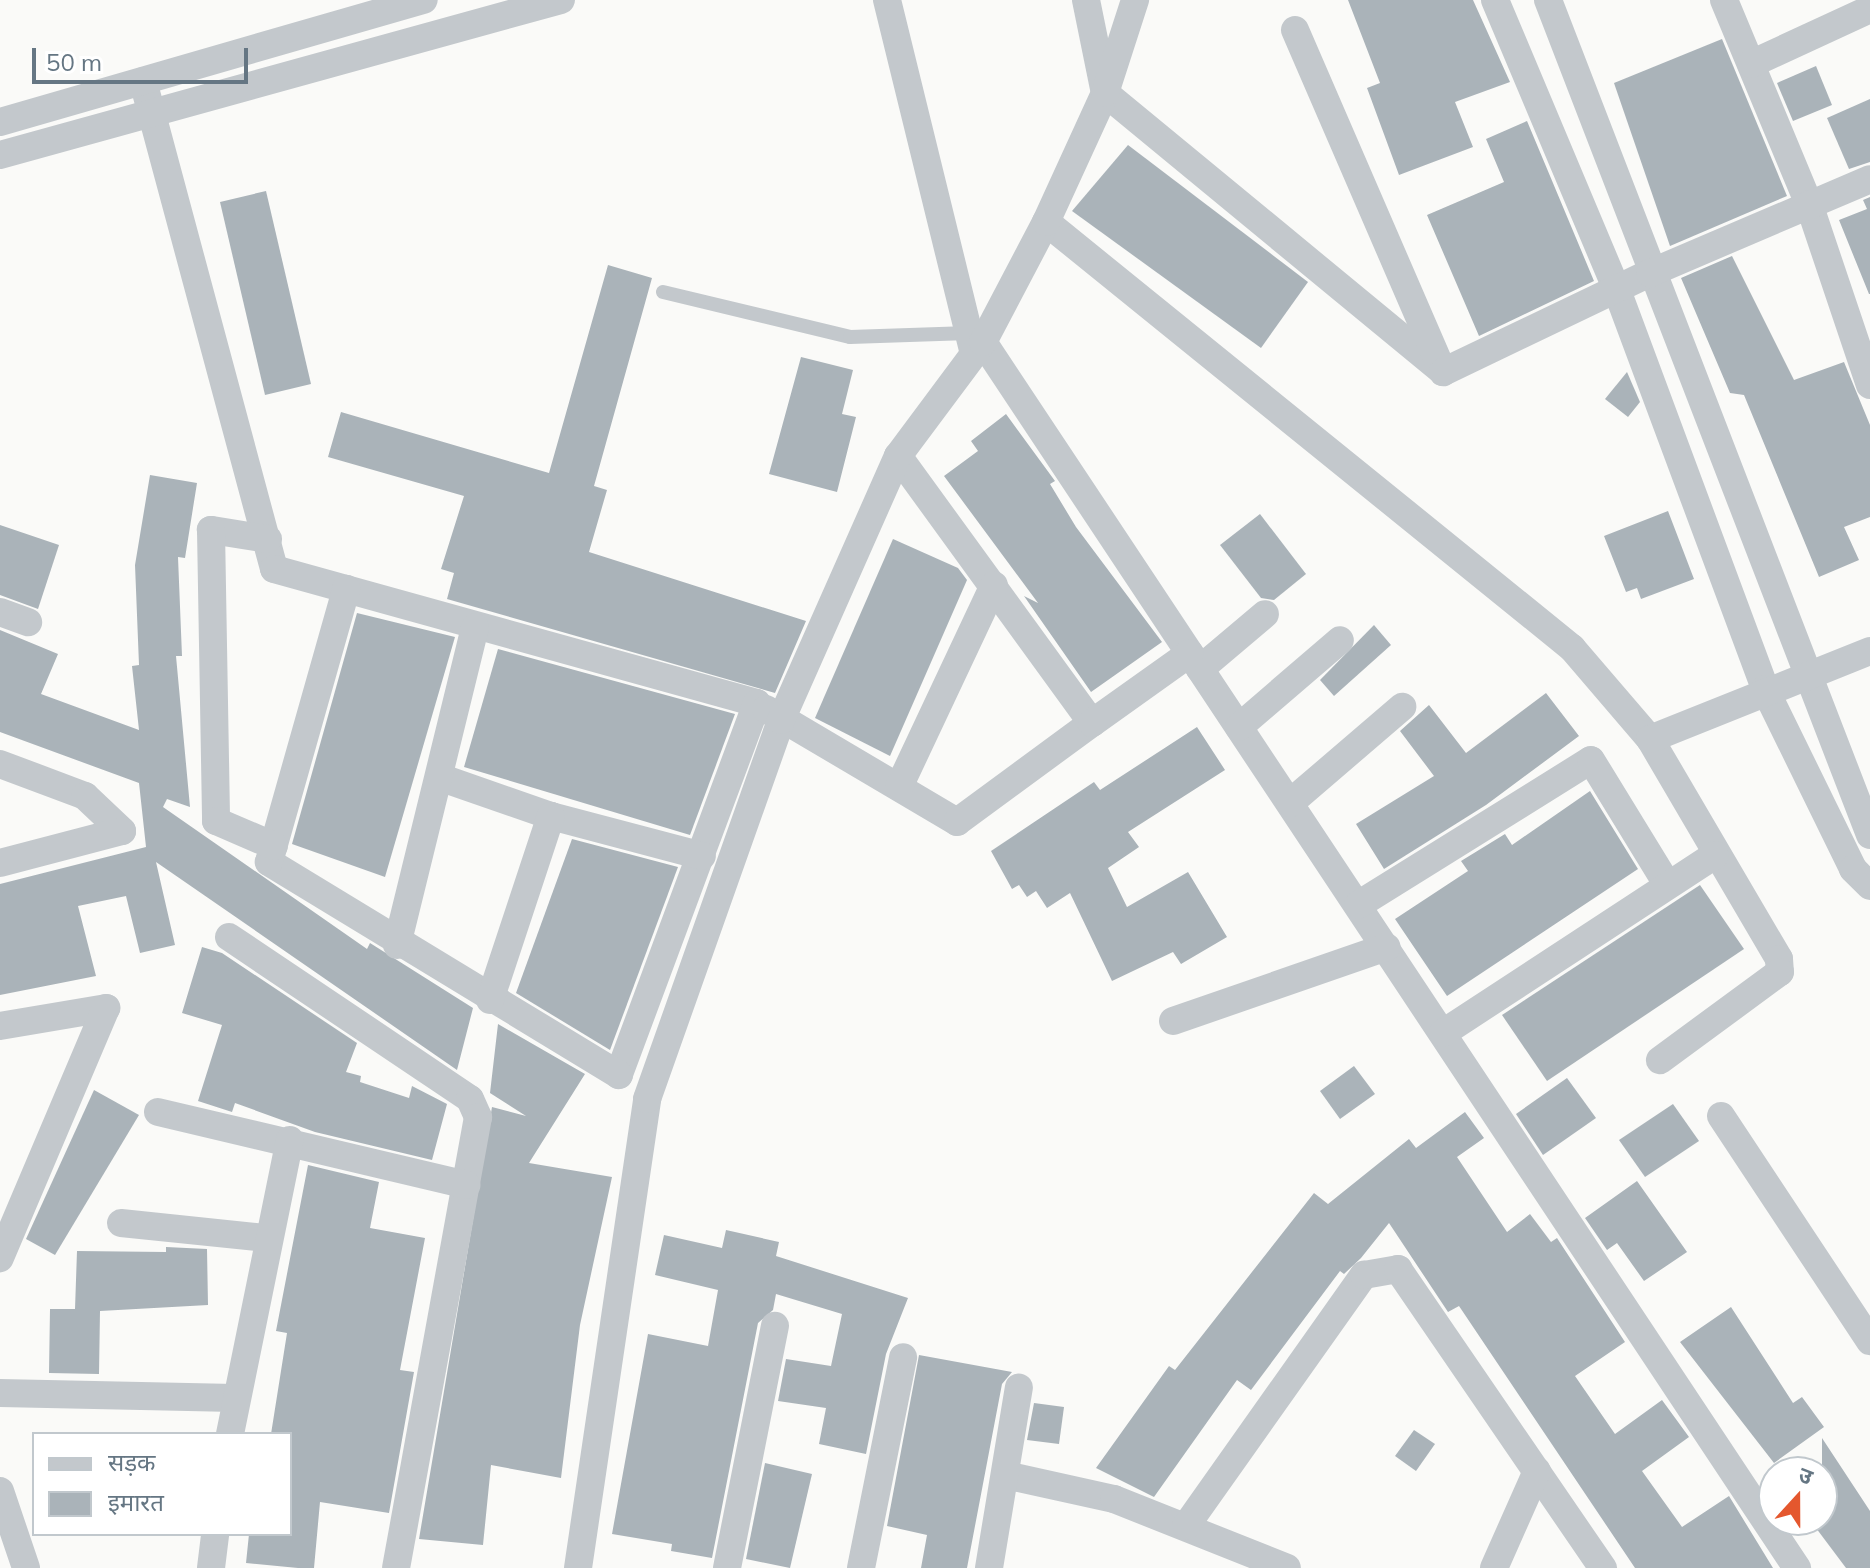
<!DOCTYPE html>
<html>
<head>
<meta charset="utf-8">
<style>
  body { margin:0 }
  #map { position:relative; width:1870px; height:1568px; overflow:hidden; background:#fafaf8; font-family:Mulish,"Noto Sans Devanagari",sans-serif }
  div>[style] { position:absolute }
  .building>* { inset:0; background:#aab3b9 }
  .service>* { height:14px; margin:-7px; padding:0 7px; transform-origin:7px; border-radius:7px; background:#c3c8cc }
  .minor>* { height:28px; margin:-14px; padding:0 14px; transform-origin:14px; border-radius:14px; background:#c3c8cc }
  span { translate:-50% -50%; white-space:nowrap; text-align:center; line-height:1.15; -webkit-text-stroke:8px #fff; paint-order:stroke }
  .legend { position:absolute; left:32px; top:1432px; width:260px; height:104px; box-sizing:border-box; background:#fff; border:2px solid #c1c8cd; margin:0; padding:10px 14px; list-style:none; font-size:24px; color:#657683 }
  .legend li { display:flex; align-items:center; gap:16px; height:40px }
  .legend b { width:40px; border:2px solid #c1c8cd }
  .north { position:absolute; left:1758px; top:1456px; width:80px; height:80px; box-sizing:border-box; background:#fff; border:2px solid #c1c8cd; border-radius:50%; rotate:21deg; font-size:22px; font-weight:700; line-height:32px; text-align:center; color:#657683 }
  .north::after { content:''; display:block; margin:auto; width:28px; height:36px; background:#e4572e; clip-path:polygon(50% 0,100% 100%,50% 72%,0 100%) }
  .scale { position:absolute; left:32px; top:48px; width:216px; height:36px; box-sizing:border-box; border:4px solid #657683; border-top:0; padding-left:10px; font-size:24px; line-height:28px; white-space:nowrap; color:#657683; -webkit-text-stroke:6px #fff; paint-order:stroke }
</style>
</head>
<body>
<div id="map">
  <div class="building">
    <div style="clip-path:polygon(1348px 0,1473px 0,1510px 82px,1455px 102px,1473px 147px,1399px 175px,1367px 88px,1380px 83px)"></div>
    <div style="clip-path:polygon(1722px 39px,1787px 196px,1670px 246px,1614px 83px)"></div>
    <div style="clip-path:polygon(1816px 66px,1832px 105px,1793px 121px,1777px 83px)"></div>
    <div style="clip-path:polygon(1870px 99px,1870px 162px,1849px 169px,1827px 118px)"></div>
    <div style="clip-path:polygon(1527px 121px,1594px 281px,1479px 336px,1427px 215px,1504px 182px,1486px 139px)"></div>
    <div style="clip-path:polygon(1128px 145px,1308px 282px,1261px 348px,1072px 211px)"></div>
    <div style="clip-path:polygon(266px 191px,311px 384px,265px 395px,220px 202px)"></div>
    <div style="clip-path:polygon(1870px 197px,1870px 294px,1869px 294px,1839px 220px,1867px 209px,1863px 200px)"></div>
    <div style="clip-path:polygon(1732px 256px,1794px 380px,1844px 362px,1870px 425px,1870px 517px,1844px 527px,1859px 560px,1819px 577px,1744px 395px,1730px 393px,1681px 278px)"></div>
    <div style="clip-path:polygon(608px 265px,652px 278px,594px 486px,607px 490px,589px 552px,806px 621px,775px 693px,447px 599px,454px 573px,441px 569px,464px 496px,328px 457px,341px 412px,549px 473px)"></div>
    <div style="clip-path:polygon(801px 357px,853px 370px,842px 414px,856px 417px,837px 492px,769px 474px)"></div>
    <div style="clip-path:polygon(1627px 372px,1640px 402px,1628px 417px,1605px 399px)"></div>
    <div style="clip-path:polygon(1006px 414px,1055px 481px,1050px 484px,1076px 527px,1162px 642px,1091px 692px,1024px 596px,1038px 603px,944px 476px,978px 451px,971px 441px)"></div>
    <div style="clip-path:polygon(150px 475px,197px 483px,185px 558px,178px 557px,182px 656px,176px 656px,190px 807px,167px 799px,163px 807px,367px 949px,370px 943px,473px 1008px,457px 1070px,156px 862px,175px 945px,140px 953px,126px 896px,78px 906px,96px 976px,0 995px,0 884px,146px 847px,139px 783px,0 732px,0 630px,58px 654px,41px 694px,139px 730px,132px 666px,139px 665px,135px 565px)"></div>
    <div style="clip-path:polygon(1668px 511px,1694px 579px,1641px 599px,1637px 588px,1626px 592px,1604px 536px)"></div>
    <div style="clip-path:polygon(1260px 514px,1306px 574px,1274px 600px,1261px 598px,1220px 545px)"></div>
    <div style="clip-path:polygon(0 525px,59px 545px,38px 609px,0 595px)"></div>
    <div style="clip-path:polygon(893px 539px,958px 568px,967px 580px,890px 756px,815px 718px)"></div>
    <div style="clip-path:polygon(357px 613px,455px 637px,385px 877px,292px 844px)"></div>
    <div style="clip-path:polygon(1374px 625px,1391px 645px,1334px 696px,1320px 680px)"></div>
    <div style="clip-path:polygon(498px 649px,735px 714px,690px 835px,464px 767px)"></div>
    <div style="clip-path:polygon(1546px 693px,1579px 736px,1486px 805px,1384px 869px,1356px 824px,1434px 776px,1400px 731px,1429px 705px,1466px 753px)"></div>
    <div style="clip-path:polygon(1197px 727px,1225px 770px,1128px 832px,1139px 847px,1108px 868px,1127px 907px,1188px 872px,1227px 937px,1181px 964px,1173px 952px,1112px 981px,1070px 893px,1047px 908px,1036px 891px,1027px 897px,1019px 885px,1012px 889px,991px 851px,1094px 782px,1100px 790px)"></div>
    <div style="clip-path:polygon(1590px 791px,1638px 869px,1447px 996px,1395px 919px,1468px 871px,1461px 861px,1505px 834px,1512px 845px)"></div>
    <div style="clip-path:polygon(572px 839px,678px 867px,610px 1050px,516px 993px)"></div>
    <div style="clip-path:polygon(1700px 885px,1744px 949px,1547px 1081px,1502px 1015px)"></div>
    <div style="clip-path:polygon(202px 947px,222px 953px,357px 1043px,346px 1072px,361px 1076px,360px 1082px,409px 1098px,412px 1086px,447px 1104px,432px 1160px,315px 1132px,235px 1103px,232px 1112px,198px 1101px,222px 1025px,182px 1013px)"></div>
    <div style="clip-path:polygon(498px 1024px,585px 1074px,529px 1163px,612px 1177px,580px 1325px,561px 1478px,491px 1465px,483px 1545px,419px 1539px,492px 1107px,526px 1116px,490px 1093px)"></div>
    <div style="clip-path:polygon(1354px 1066px,1375px 1094px,1340px 1119px,1320px 1091px)"></div>
    <div style="clip-path:polygon(1567px 1078px,1596px 1118px,1543px 1155px,1516px 1114px)"></div>
    <div style="clip-path:polygon(94px 1090px,139px 1115px,55px 1255px,26px 1239px)"></div>
    <div style="clip-path:polygon(1673px 1104px,1699px 1141px,1645px 1177px,1619px 1140px)"></div>
    <div style="clip-path:polygon(1465px 1112px,1484px 1138px,1457px 1157px,1507px 1232px,1530px 1214px,1551px 1242px,1557px 1238px,1625px 1342px,1575px 1376px,1615px 1434px,1662px 1400px,1689px 1437px,1642px 1471px,1682px 1527px,1729px 1496px,1773px 1568px,1635px 1568px,1459px 1306px,1448px 1312px,1389px 1223px,1361px 1258px,1344px 1274px,1340px 1271px,1251px 1390px,1237px 1380px,1154px 1497px,1096px 1468px,1169px 1366px,1175px 1370px,1314px 1193px,1328px 1204px,1409px 1139px,1416px 1148px)"></div>
    <div style="clip-path:polygon(308px 1165px,379px 1182px,370px 1228px,425px 1238px,400px 1370px,414px 1372px,389px 1513px,320px 1502px,314px 1568px,298px 1568px,246px 1563px,249px 1534px,290px 1534px,290px 1434px,271px 1434px,287px 1333px,276px 1331px)"></div>
    <div style="clip-path:polygon(1637px 1181px,1687px 1252px,1644px 1281px,1617px 1243px,1607px 1250px,1585px 1218px)"></div>
    <div style="clip-path:polygon(726px 1230px,779px 1242px,776px 1256px,908px 1298px,886px 1354px,866px 1454px,819px 1444px,826px 1408px,778px 1401px,786px 1359px,831px 1366px,842px 1314px,776px 1294px,773px 1310px,758px 1323px,712px 1558px,671px 1551px,672px 1544px,612px 1534px,648px 1334px,708px 1346px,718px 1290px,655px 1275px,664px 1235px,722px 1248px)"></div>
    <div style="clip-path:polygon(166px 1247px,207px 1249px,208px 1305px,100px 1311px,99px 1374px,49px 1373px,50px 1309px,75px 1309px,77px 1251px,166px 1252px)"></div>
    <div style="clip-path:polygon(1731px 1307px,1793px 1403px,1802px 1397px,1824px 1427px,1774px 1463px,1680px 1342px)"></div>
    <div style="clip-path:polygon(919px 1355px,1012px 1372px,1002px 1384px,967px 1568px,921px 1568px,927px 1535px,887px 1526px)"></div>
    <div style="clip-path:polygon(1034px 1403px,1064px 1407px,1059px 1444px,1027px 1440px)"></div>
    <div style="clip-path:polygon(1414px 1430px,1435px 1444px,1416px 1471px,1395px 1456px)"></div>
    <div style="clip-path:polygon(1822px 1438px,1870px 1511px,1870px 1568px,1846px 1568px,1810px 1520px,1822px 1520px)"></div>
    <div style="clip-path:polygon(765px 1463px,812px 1474px,790px 1568px,746px 1559px)"></div>
  </div>
  <div class="service">
    <div style="left:663px;top:292px;width:192px;rotate:13.5deg"></div>
    <div style="left:850px;top:337px;width:119px;rotate:-1.9deg"></div>
  </div>
  <div class="minor">
    <div style="left:887px;top:0;width:364px;rotate:76.2deg"></div>
    <div style="left:1086px;top:0;width:95px;rotate:78.5deg"></div>
    <div style="left:1105px;top:93px;width:434px;rotate:39.5deg"></div>
    <div style="left:1495px;top:0;width:318px;rotate:67.2deg"></div>
    <div style="left:1618px;top:293px;width:422px;rotate:69.6deg"></div>
    <div style="left:1765px;top:689px;width:200px;rotate:63.9deg"></div>
    <div style="left:1853px;top:869px;width:24px;rotate:45deg"></div>
    <div style="left:1548px;top:0;width:895px;rotate:68.91deg"></div>
    <div style="left:1724px;top:0;width:221px;rotate:67.4deg"></div>
    <div style="left:1809px;top:204px;width:191px;rotate:71.4deg"></div>
    <div style="left:1295px;top:30px;width:373px;rotate:66.6deg"></div>
    <div style="left:1443px;top:372px;width:229px;rotate:-25.6deg"></div>
    <div style="left:1650px;top:273px;width:239px;rotate:-23.1deg"></div>
    <div style="left:1751px;top:64px;width:131px;rotate:-24.8deg"></div>
    <div style="left:143px;top:81px;width:505px;rotate:74.97deg"></div>
    <div style="left:274px;top:569px;width:501px;rotate:15.51deg"></div>
    <div style="left:757px;top:703px;width:397px;rotate:110.4deg"></div>
    <div style="left:619px;top:1075px;width:410px;rotate:-148.7deg"></div>
    <div style="left:269px;top:862px;width:284px;rotate:-74.2deg"></div>
    <div style="left:0;top:122px;width:441px;rotate:-16.1deg"></div>
    <div style="left:0;top:155px;width:582px;rotate:-15.45deg"></div>
    <div style="left:1046px;top:222px;width:677px;rotate:39deg"></div>
    <div style="left:1572px;top:648px;width:120px;rotate:49.4deg"></div>
    <div style="left:1650px;top:739px;width:255px;rotate:59.6deg"></div>
    <div style="left:1779px;top:959px;width:13px;rotate:86deg"></div>
    <div style="left:1780px;top:972px;width:149px;rotate:143.7deg"></div>
    <div style="left:983px;top:342px;width:1472px;rotate:56.42deg"></div>
    <div style="left:268px;top:539px;width:58px;rotate:-171deg"></div>
    <div style="left:211px;top:530px;width:291px;rotate:89deg"></div>
    <div style="left:216px;top:821px;width:63px;rotate:23.3deg"></div>
    <div style="left:0;top:612px;width:30px;rotate:20deg"></div>
    <div style="left:1200px;top:669px;width:85px;rotate:-40.2deg"></div>
    <div style="left:766px;top:709px;width:222px;rotate:30.6deg"></div>
    <div style="left:957px;top:822px;width:167px;rotate:-36.3deg"></div>
    <div style="left:1092px;top:723px;width:330px;rotate:-126deg"></div>
    <div style="left:1092px;top:723px;width:120px;rotate:-35.5deg"></div>
    <div style="left:1239px;top:727px;width:133px;rotate:-40.7deg"></div>
    <div style="left:1650px;top:739px;width:237px;rotate:-21.8deg"></div>
    <div style="left:0;top:764px;width:91px;rotate:20.6deg"></div>
    <div style="left:85px;top:796px;width:51px;rotate:43.4deg"></div>
    <div style="left:122px;top:831px;width:126px;rotate:165.3deg"></div>
    <div style="left:439px;top:777px;width:119px;rotate:19.2deg"></div>
    <div style="left:551px;top:816px;width:156px;rotate:14.8deg"></div>
    <div style="left:899px;top:787px;width:223px;rotate:-64.8deg"></div>
    <div style="left:1290px;top:803px;width:148px;rotate:-40.6deg"></div>
    <div style="left:1358px;top:905px;width:274px;rotate:-31.9deg"></div>
    <div style="left:1591px;top:760px;width:145px;rotate:58.5deg"></div>
    <div style="left:229px;top:937px;width:290px;rotate:33.9deg"></div>
    <div style="left:470px;top:1099px;width:20px;rotate:66deg"></div>
    <div style="left:478px;top:1117px;width:458px;rotate:100.3deg"></div>
    <div style="left:397px;top:945px;width:327px;rotate:-76.2deg"></div>
    <div style="left:490px;top:1000px;width:194px;rotate:-71.7deg"></div>
    <div style="left:1173px;top:1021px;width:226px;rotate:-19.1deg"></div>
    <div style="left:0;top:1026px;width:108px;rotate:-9.6deg"></div>
    <div style="left:106px;top:1008px;width:272px;rotate:113deg"></div>
    <div style="left:1443px;top:1033px;width:325px;rotate:-33.2deg"></div>
    <div style="left:158px;top:1112px;width:317px;rotate:13.3deg"></div>
    <div style="left:1721px;top:1116px;width:270px;rotate:56.5deg"></div>
    <div style="left:121px;top:1223px;width:147px;rotate:5.9deg"></div>
    <div style="left:0;top:1393px;width:235px;rotate:1.2deg"></div>
    <div style="left:230px;top:1434px;width:300px;rotate:-78.5deg"></div>
    <div style="left:1005px;top:1475px;width:112px;rotate:12.4deg"></div>
    <div style="left:1114px;top:1499px;width:186px;rotate:21.7deg"></div>
    <div style="left:0;top:1491px;width:81px;rotate:71.3deg"></div>
    <div style="left:1186px;top:1526px;width:308px;rotate:-54.7deg"></div>
    <div style="left:1364px;top:1275px;width:35px;rotate:-10deg"></div>
    <div style="left:1398px;top:1269px;width:363px;rotate:55.6deg"></div>
    <div style="left:211px;top:1568px;width:34px;rotate:-83deg"></div>
    <div style="left:578px;top:1568px;width:474px;rotate:-81.6deg"></div>
    <div style="left:647px;top:1099px;width:402px;rotate:-70.5deg"></div>
    <div style="left:781px;top:720px;width:289px;rotate:-66.1deg"></div>
    <div style="left:898px;top:456px;width:142px;rotate:-53.3deg"></div>
    <div style="left:983px;top:342px;width:136px;rotate:-62.3deg"></div>
    <div style="left:1046px;top:222px;width:142px;rotate:-65.4deg"></div>
    <div style="left:1105px;top:93px;width:98px;rotate:-72.1deg"></div>
    <div style="left:727px;top:1568px;width:247px;rotate:-78.8deg"></div>
    <div style="left:861px;top:1568px;width:215px;rotate:-78.7deg"></div>
    <div style="left:989px;top:1568px;width:183px;rotate:-80.6deg"></div>
    <div style="left:1494px;top:1568px;width:106px;rotate:-66.1deg"></div>
  </div>
  <ul class="legend">
  <li><b style="height:10px;background:#c3c8cc"></b>सड़क</li>
  <li><b style="height:22px;background:#aab3b9"></b>इमारत</li>
  </ul>
  <div class="north">उ</div>
  <div class="scale">50 m</div>
</div>
</body>
</html>
